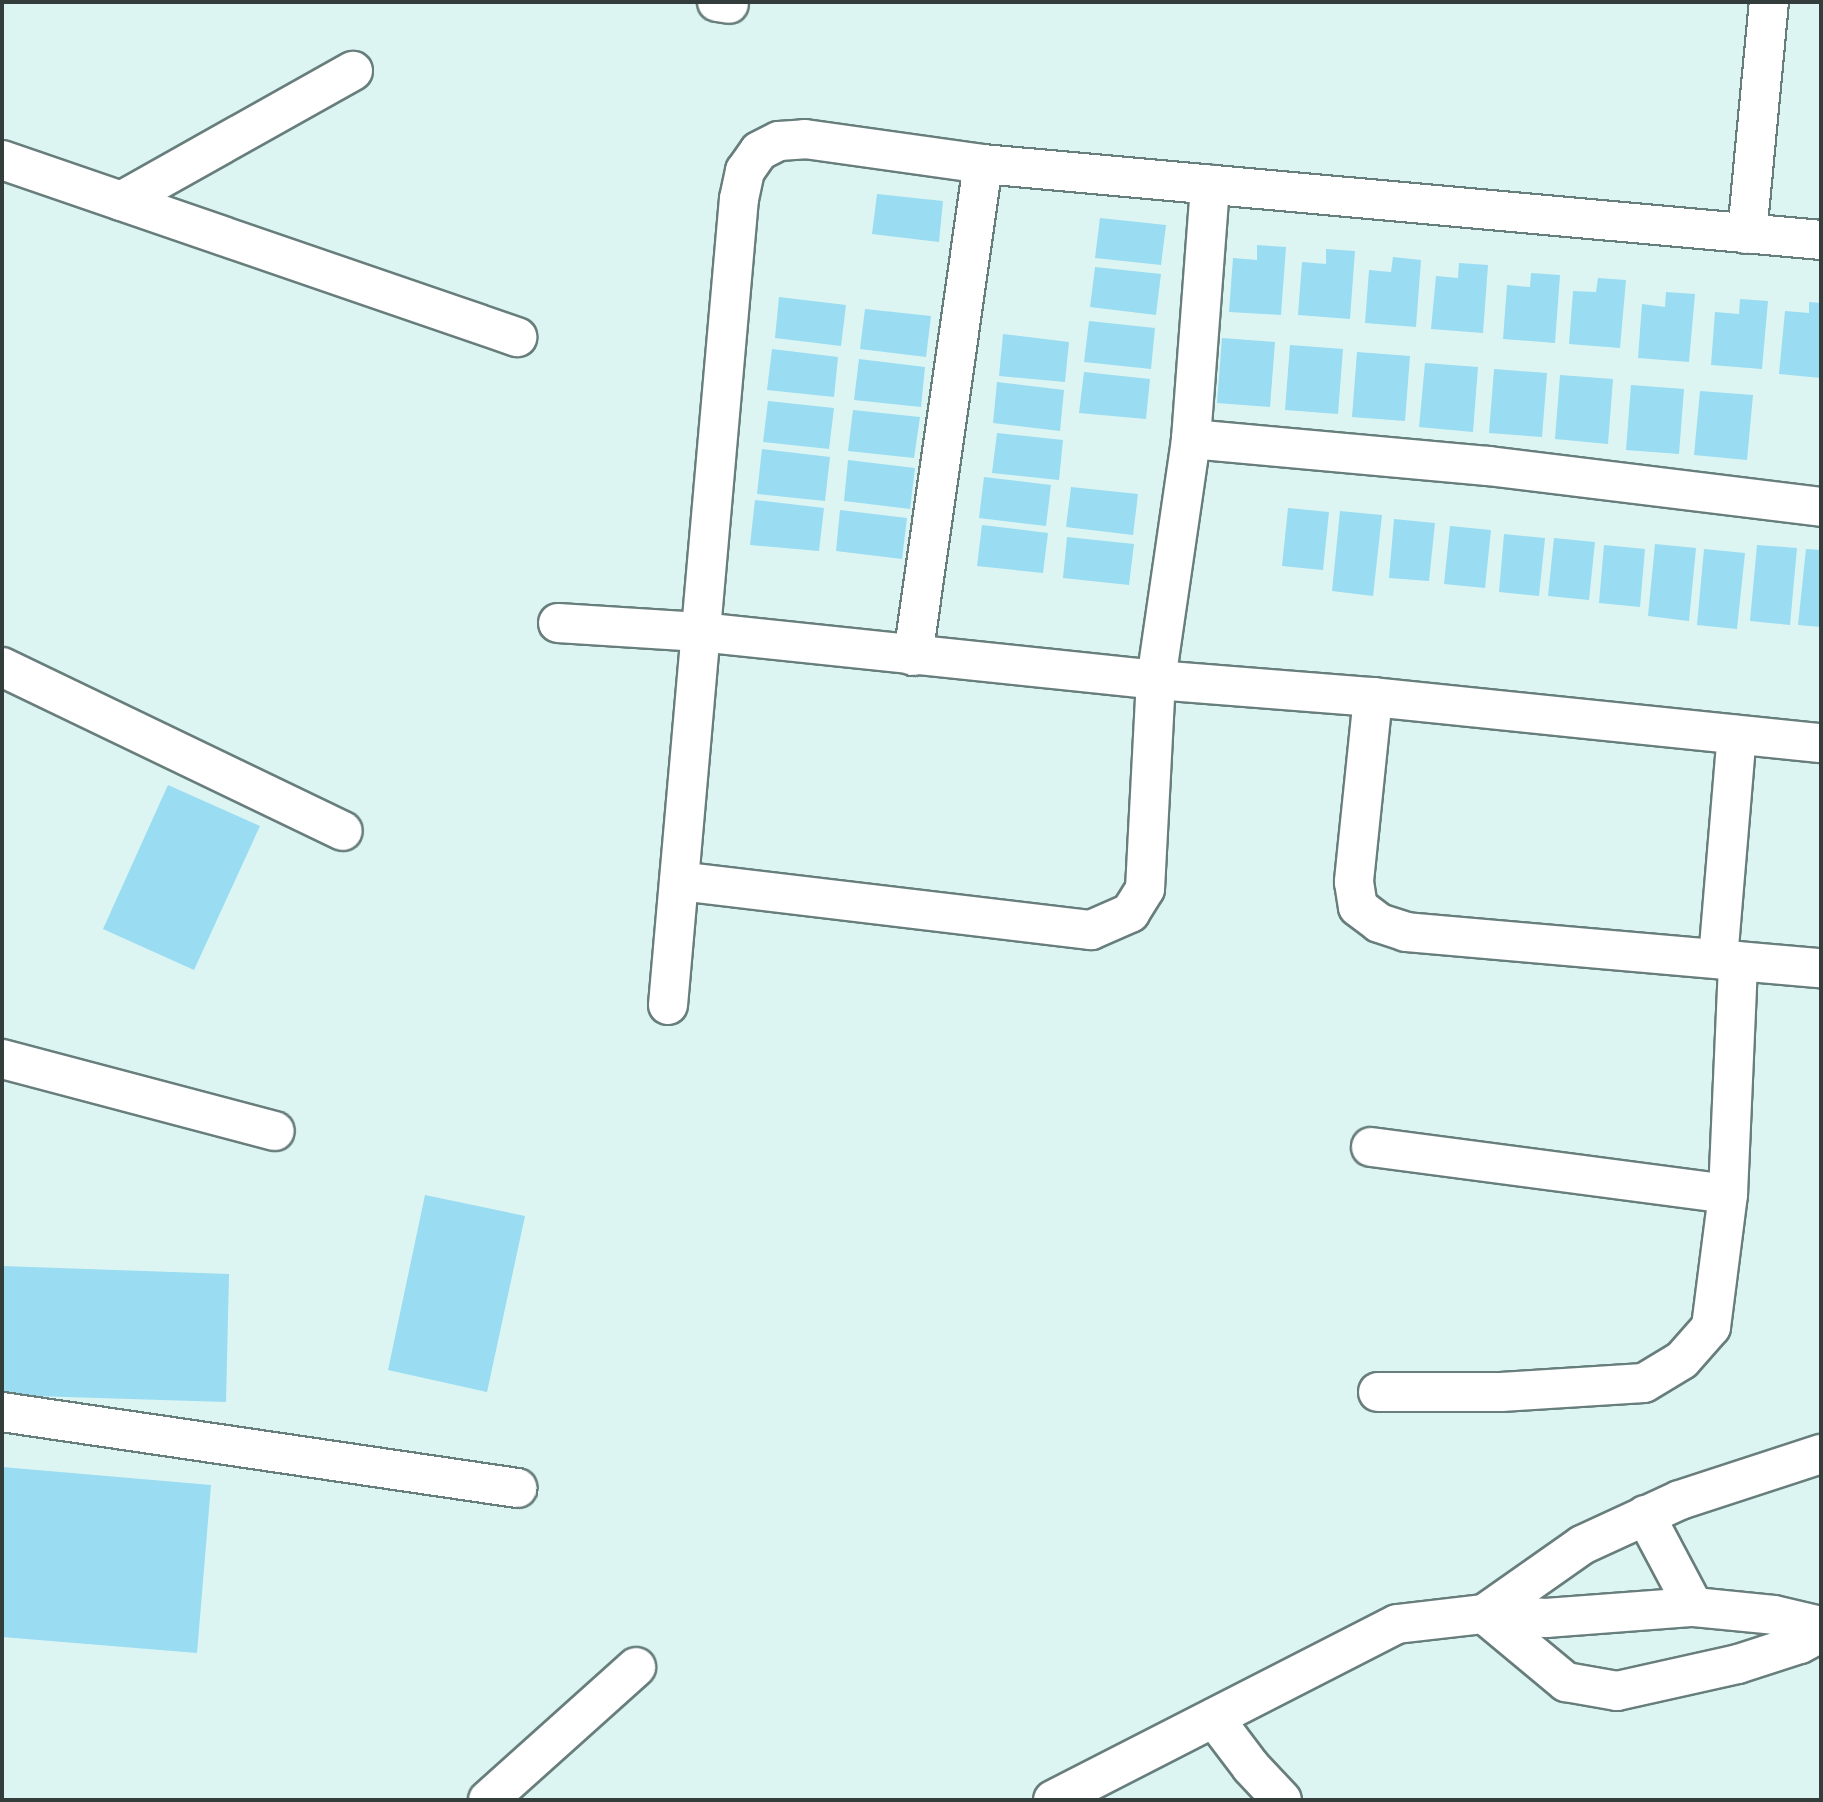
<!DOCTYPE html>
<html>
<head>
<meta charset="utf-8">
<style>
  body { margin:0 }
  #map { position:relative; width:1823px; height:1802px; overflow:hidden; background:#dcf5f3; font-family:"PT Sans Narrow",sans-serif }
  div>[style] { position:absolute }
  .building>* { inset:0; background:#9adcf1 }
  .roads { filter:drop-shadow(2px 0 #687e7c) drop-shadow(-2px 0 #687e7c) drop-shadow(0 2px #687e7c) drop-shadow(0 -2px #687e7c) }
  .minor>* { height:38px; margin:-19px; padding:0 19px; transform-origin:19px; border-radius:19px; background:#fff }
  span { translate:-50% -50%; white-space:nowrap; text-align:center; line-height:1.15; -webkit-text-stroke:6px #fff; paint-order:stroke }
  .frame { position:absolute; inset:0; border:4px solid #333d3c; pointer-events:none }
</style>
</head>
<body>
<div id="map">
  <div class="building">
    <div style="clip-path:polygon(877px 194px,943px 201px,939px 242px,872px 234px)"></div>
    <div style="clip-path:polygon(1100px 218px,1166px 225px,1161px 265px,1095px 258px)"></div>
    <div style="clip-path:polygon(1257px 245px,1286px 247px,1281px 315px,1229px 312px,1233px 258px,1257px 260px)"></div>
    <div style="clip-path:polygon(1326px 249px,1355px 251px,1350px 319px,1298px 315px,1302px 262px,1326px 264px)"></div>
    <div style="clip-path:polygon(1393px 257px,1421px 260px,1416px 327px,1365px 323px,1369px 270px,1391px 272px)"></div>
    <div style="clip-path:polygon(1459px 263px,1488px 265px,1483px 333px,1431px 329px,1436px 276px,1458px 278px)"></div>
    <div style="clip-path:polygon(1095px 267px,1161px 274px,1156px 315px,1090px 307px)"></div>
    <div style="clip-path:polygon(1531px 273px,1560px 275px,1555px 343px,1503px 339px,1507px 285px,1530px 287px)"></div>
    <div style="clip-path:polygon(1598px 278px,1626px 280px,1620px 348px,1569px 344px,1573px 291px,1596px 292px)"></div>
    <div style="clip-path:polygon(1666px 292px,1695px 294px,1689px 362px,1638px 358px,1642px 304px,1665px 307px)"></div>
    <div style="clip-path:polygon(779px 297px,846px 305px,841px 346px,775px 338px)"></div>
    <div style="clip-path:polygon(1740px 299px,1768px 301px,1762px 369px,1711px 365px,1715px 312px,1739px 314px)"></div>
    <div style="clip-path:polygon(1809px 302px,1821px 303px,1821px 378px,1779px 374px,1785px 311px,1809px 313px)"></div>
    <div style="clip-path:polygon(865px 309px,931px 316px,926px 357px,860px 349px)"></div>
    <div style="clip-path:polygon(1089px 321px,1155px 328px,1151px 369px,1084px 362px)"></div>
    <div style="clip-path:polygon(1003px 334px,1069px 342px,1065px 382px,999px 376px)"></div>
    <div style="clip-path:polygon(1222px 338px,1275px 342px,1270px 407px,1217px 403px)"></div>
    <div style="clip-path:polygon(1290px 345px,1343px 349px,1338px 414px,1285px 410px)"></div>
    <div style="clip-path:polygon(772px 349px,838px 357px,834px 397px,767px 390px)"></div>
    <div style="clip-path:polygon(1357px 352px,1410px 356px,1405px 421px,1352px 417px)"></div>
    <div style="clip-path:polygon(859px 359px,925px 367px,921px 407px,854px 400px)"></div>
    <div style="clip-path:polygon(1425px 363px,1478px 367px,1473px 432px,1419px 427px)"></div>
    <div style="clip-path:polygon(1494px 369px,1547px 373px,1542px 437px,1489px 433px)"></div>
    <div style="clip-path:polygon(1084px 372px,1150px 379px,1146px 419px,1079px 413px)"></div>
    <div style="clip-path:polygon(1560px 375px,1613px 379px,1608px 444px,1555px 439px)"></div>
    <div style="clip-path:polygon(997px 382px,1064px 390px,1060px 431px,993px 423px)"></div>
    <div style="clip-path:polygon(1631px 385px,1684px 389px,1679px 454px,1626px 450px)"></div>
    <div style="clip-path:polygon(1700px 391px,1753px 395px,1747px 460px,1694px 455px)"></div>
    <div style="clip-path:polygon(768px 401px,834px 408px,829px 449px,763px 442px)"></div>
    <div style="clip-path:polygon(853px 410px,920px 417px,914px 458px,848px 451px)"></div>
    <div style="clip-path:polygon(997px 433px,1063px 440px,1059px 480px,992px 473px)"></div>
    <div style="clip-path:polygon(762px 449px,830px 457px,825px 501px,757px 494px)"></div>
    <div style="clip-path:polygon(848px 460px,915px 468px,910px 509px,844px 501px)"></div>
    <div style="clip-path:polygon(984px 477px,1051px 485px,1046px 526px,979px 518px)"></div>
    <div style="clip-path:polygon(1071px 487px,1138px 494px,1133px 535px,1066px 527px)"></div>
    <div style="clip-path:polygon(755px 500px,824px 508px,819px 551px,750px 545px)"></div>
    <div style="clip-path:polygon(1288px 508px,1329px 512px,1323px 570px,1282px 566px)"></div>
    <div style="clip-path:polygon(840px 510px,907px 518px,902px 559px,836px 551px)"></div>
    <div style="clip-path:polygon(1340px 511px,1382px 515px,1373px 596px,1332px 591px)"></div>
    <div style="clip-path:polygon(1394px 519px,1435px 523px,1429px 581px,1389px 578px)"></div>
    <div style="clip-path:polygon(982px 525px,1048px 533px,1043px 573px,977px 566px)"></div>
    <div style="clip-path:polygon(1450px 526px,1491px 530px,1485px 588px,1444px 584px)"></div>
    <div style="clip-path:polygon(1504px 534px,1545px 538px,1539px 596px,1499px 592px)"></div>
    <div style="clip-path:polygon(1067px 537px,1134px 544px,1129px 585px,1063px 578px)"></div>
    <div style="clip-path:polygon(1554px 538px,1595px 542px,1589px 600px,1548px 596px)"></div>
    <div style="clip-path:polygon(1655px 544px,1696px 548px,1689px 621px,1648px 616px)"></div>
    <div style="clip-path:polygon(1604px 545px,1645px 549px,1640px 607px,1599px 603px)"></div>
    <div style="clip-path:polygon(1757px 545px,1797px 548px,1790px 625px,1750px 621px)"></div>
    <div style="clip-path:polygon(1704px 549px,1745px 553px,1737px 629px,1697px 625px)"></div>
    <div style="clip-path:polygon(1806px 549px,1821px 550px,1821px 627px,1798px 625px)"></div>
    <div style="clip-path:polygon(168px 785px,260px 826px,194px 970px,103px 929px)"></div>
    <div style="clip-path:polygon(425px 1195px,525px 1216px,487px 1392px,388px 1370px)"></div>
    <div style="clip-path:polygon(2px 1266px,229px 1274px,226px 1402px,2px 1395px)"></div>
    <div style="clip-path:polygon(2px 1467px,211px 1485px,197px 1653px,2px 1637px)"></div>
  </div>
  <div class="roads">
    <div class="minor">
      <div style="left:717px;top:2px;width:12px;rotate:9deg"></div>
      <div style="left:2px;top:160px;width:545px;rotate:18.97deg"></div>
      <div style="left:121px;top:201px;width:266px;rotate:-29.3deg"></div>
      <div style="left:1747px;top:234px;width:233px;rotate:-84.6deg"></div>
      <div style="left:1191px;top:439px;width:298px;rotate:5.2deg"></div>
      <div style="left:1488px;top:466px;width:336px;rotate:7deg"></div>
      <div style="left:558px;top:623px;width:142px;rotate:3.6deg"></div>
      <div style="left:700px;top:632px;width:459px;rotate:6deg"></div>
      <div style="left:1156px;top:680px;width:218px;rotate:4.5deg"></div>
      <div style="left:1373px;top:697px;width:450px;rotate:5.9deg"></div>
      <div style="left:913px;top:656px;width:497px;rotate:-81.9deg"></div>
      <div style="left:2px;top:667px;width:378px;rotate:25.7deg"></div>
      <div style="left:1373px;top:697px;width:186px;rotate:95.9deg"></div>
      <div style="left:1354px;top:882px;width:25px;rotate:81deg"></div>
      <div style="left:1358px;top:907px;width:26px;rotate:37deg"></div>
      <div style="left:1379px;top:923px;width:28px;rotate:18deg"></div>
      <div style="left:1406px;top:932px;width:417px;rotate:5deg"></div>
      <div style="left:679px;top:881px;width:415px;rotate:6.8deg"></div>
      <div style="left:1091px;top:930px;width:43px;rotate:-23.6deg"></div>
      <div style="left:1130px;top:913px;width:28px;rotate:-58deg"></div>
      <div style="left:1145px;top:889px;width:209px;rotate:-87deg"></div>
      <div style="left:1156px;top:680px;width:244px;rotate:-81.7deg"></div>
      <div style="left:1191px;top:439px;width:255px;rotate:-85.7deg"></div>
      <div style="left:1718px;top:959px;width:225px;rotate:-85.2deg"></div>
      <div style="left:668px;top:1005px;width:809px;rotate:-84.97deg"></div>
      <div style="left:739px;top:199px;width:29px;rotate:-78deg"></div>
      <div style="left:745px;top:171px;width:24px;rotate:-55deg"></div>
      <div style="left:759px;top:151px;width:22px;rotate:-27deg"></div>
      <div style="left:779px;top:141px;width:26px;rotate:-4deg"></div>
      <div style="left:805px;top:139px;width:180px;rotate:8deg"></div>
      <div style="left:983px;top:164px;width:841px;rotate:5.18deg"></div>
      <div style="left:2px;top:1059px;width:282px;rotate:14.8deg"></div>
      <div style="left:1371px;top:1147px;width:360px;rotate:7.5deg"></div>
      <div style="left:1378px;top:1392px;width:123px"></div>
      <div style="left:1501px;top:1392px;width:143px;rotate:-3.6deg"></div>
      <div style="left:1644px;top:1383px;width:44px;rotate:-31.2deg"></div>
      <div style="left:1682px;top:1360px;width:44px;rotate:-48.7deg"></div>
      <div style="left:1711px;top:1327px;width:134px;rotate:-82.7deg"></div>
      <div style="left:1728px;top:1194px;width:233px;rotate:-87.5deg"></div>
      <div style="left:2px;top:1412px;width:521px;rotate:8.39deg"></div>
      <div style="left:1645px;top:1515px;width:104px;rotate:62deg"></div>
      <div style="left:1484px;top:1614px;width:120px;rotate:-35.1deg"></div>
      <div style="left:1582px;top:1545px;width:108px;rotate:-24.7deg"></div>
      <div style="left:1680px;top:1500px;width:148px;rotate:-18.1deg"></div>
      <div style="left:1484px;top:1614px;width:107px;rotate:39.7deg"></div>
      <div style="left:1566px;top:1682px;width:52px;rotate:10deg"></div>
      <div style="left:1617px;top:1691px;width:124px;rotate:-12.6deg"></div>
      <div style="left:1738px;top:1664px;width:65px;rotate:-17.9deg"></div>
      <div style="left:1800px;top:1644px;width:24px;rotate:-28deg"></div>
      <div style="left:1214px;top:1718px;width:61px;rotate:52.9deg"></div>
      <div style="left:1251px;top:1767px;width:45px;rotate:46.8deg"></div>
      <div style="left:488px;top:1800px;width:199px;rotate:-41.9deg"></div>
      <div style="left:1053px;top:1800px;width:386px;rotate:-27.1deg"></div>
      <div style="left:1397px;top:1624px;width:88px;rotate:-6.6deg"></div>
      <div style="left:1484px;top:1614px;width:62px;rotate:3.7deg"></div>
      <div style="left:1546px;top:1618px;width:148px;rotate:-4.3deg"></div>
      <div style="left:1694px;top:1607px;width:80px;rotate:5.7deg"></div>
      <div style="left:1774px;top:1615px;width:48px;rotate:13.2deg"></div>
    </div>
  </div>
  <div class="frame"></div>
</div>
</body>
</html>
